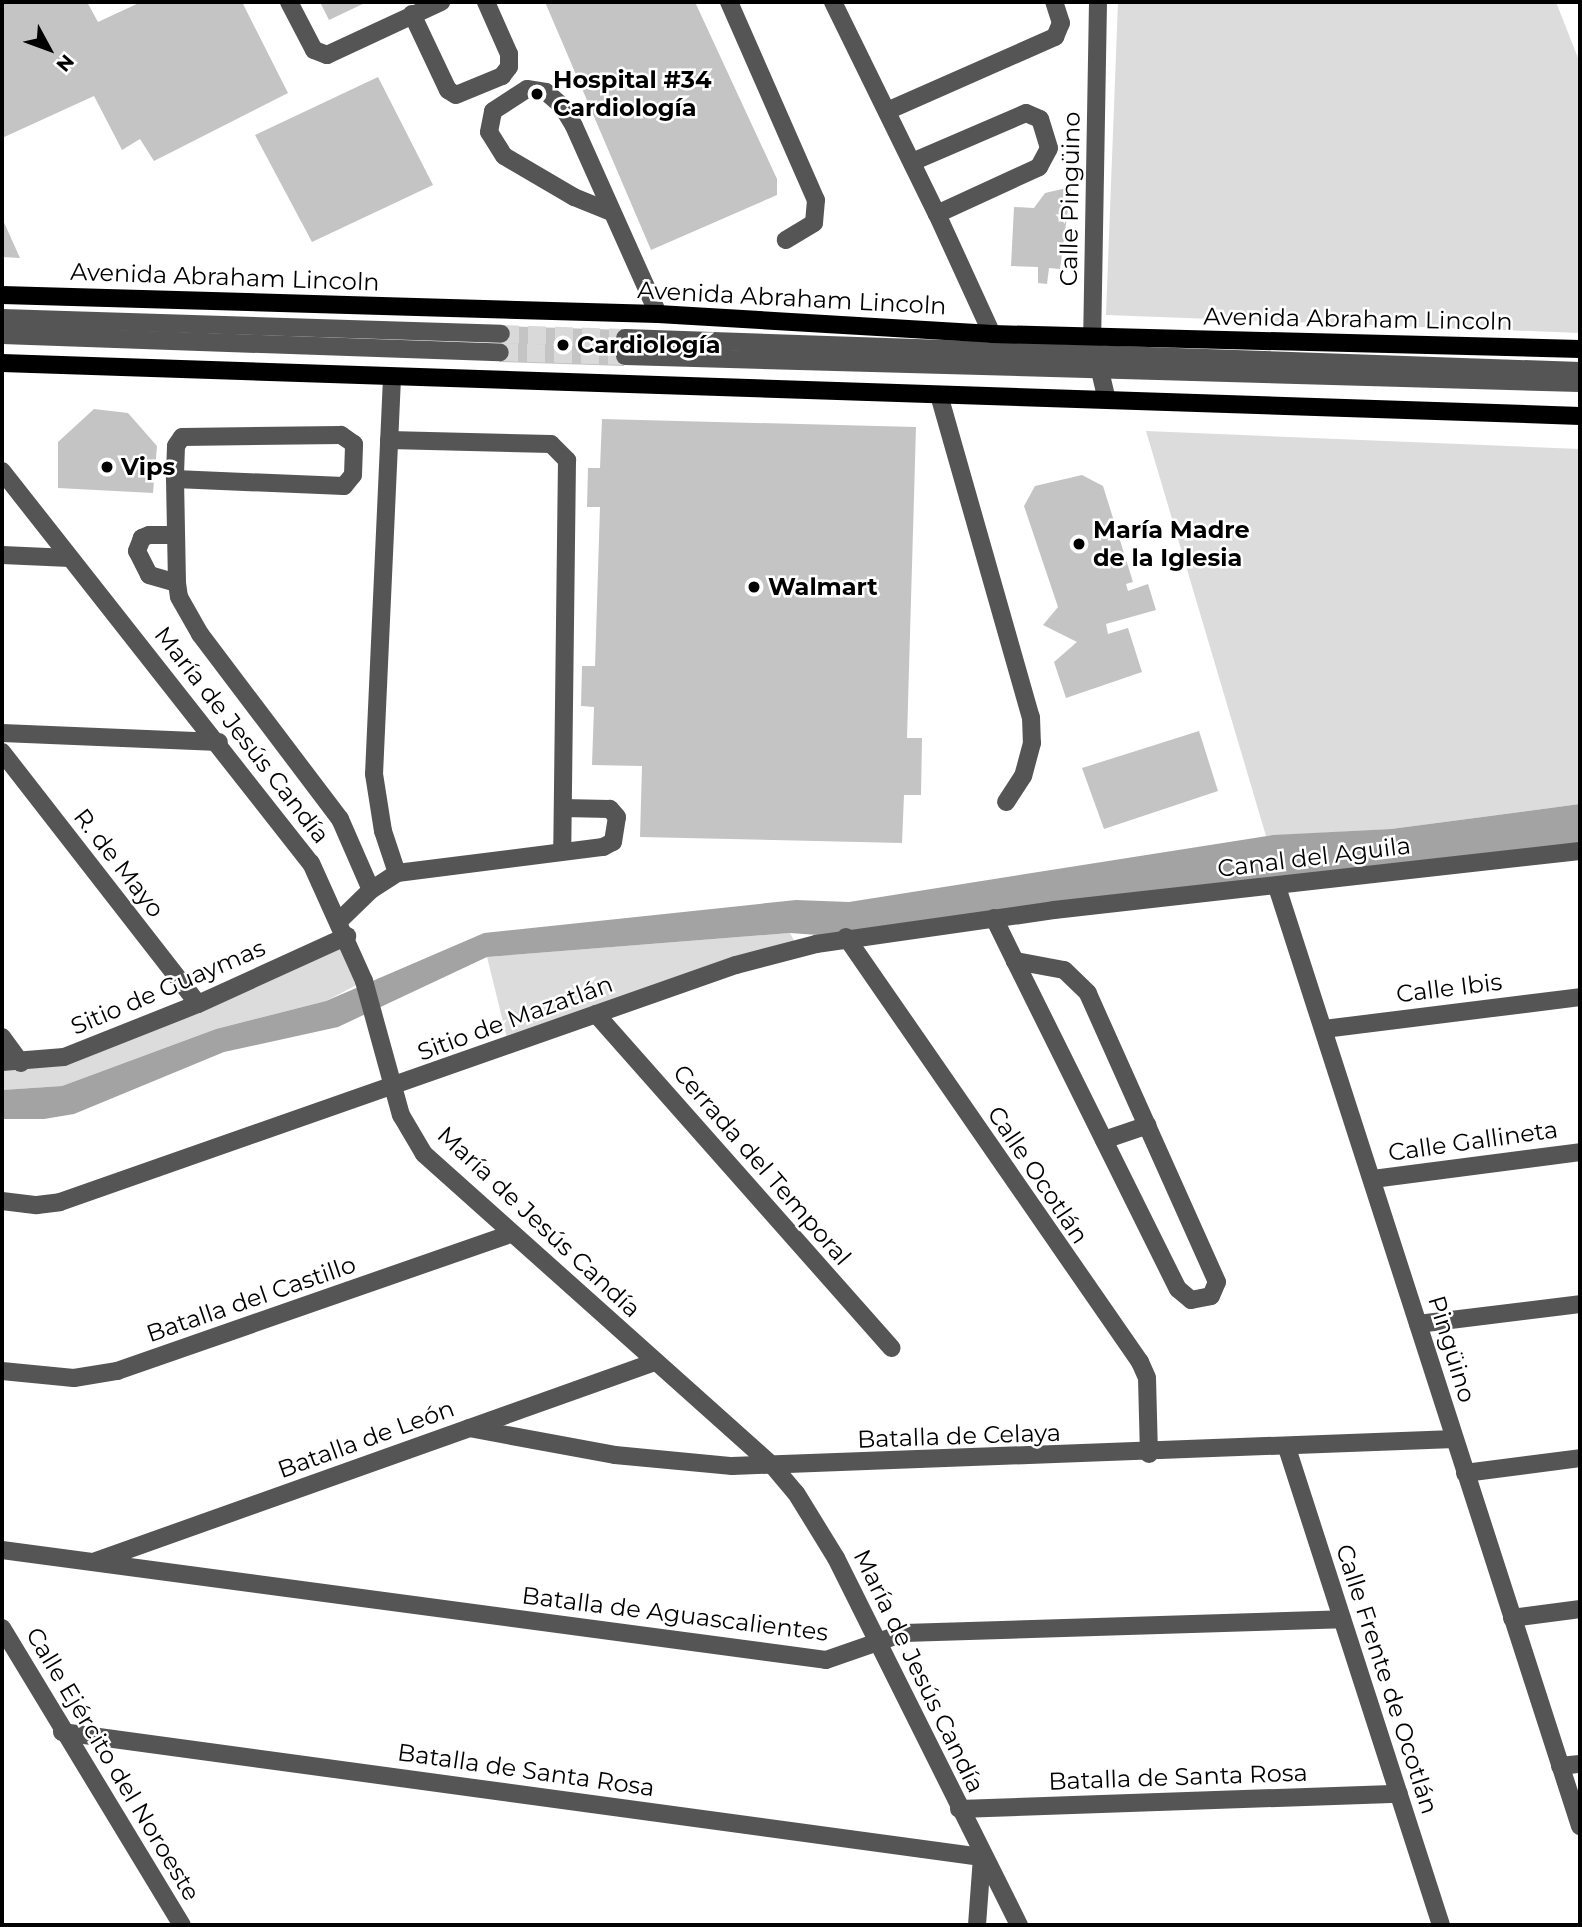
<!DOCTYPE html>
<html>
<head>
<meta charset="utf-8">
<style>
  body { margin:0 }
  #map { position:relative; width:1582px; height:1927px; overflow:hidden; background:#fff; font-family:Montserrat,sans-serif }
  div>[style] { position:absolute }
  .green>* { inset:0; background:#dcdcdc }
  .water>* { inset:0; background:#a3a3a3 }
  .building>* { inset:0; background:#c4c4c4 }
  .minor-tunnel>* { height:18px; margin-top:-9px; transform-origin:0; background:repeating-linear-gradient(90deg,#d9d9d9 0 18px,transparent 0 27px) }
  .minor>* { height:18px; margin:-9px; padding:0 9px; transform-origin:9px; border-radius:9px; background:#555 }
  .major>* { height:18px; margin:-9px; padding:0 9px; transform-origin:9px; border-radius:9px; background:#000 }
  .dots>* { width:19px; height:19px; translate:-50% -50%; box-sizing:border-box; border:4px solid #fff; border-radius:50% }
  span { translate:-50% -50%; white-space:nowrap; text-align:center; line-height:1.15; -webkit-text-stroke:5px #fff; paint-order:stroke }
  .poi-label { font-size:24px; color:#000; font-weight:700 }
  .left { translate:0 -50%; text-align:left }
  .street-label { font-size:24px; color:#000 }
  .frame { position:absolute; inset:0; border:4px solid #000; pointer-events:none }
  .north { position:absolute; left:14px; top:14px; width:70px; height:70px; -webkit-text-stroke:5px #fff; paint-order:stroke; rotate:131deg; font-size:19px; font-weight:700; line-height:28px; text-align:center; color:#000 }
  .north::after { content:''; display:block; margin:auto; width:24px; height:32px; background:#000; clip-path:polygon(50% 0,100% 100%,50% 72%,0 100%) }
</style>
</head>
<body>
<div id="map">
  <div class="green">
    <div style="clip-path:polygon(1118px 2px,1556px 2px,1580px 63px,1580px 333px,1106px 315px)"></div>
    <div style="clip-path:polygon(1146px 431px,1580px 449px,1580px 804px,1391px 829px,1266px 836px)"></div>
    <div style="clip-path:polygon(790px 933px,798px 948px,509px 1046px,487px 957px)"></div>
    <div style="clip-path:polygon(347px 936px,364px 981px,326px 1001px,216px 1029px,62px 1086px,2px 1090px,2px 1062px,40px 1062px)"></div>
  </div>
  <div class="water">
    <div style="clip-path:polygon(1580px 804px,1580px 851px,846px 937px,790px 933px,487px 957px,338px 1027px,224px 1052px,74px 1114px,44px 1119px,2px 1119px,2px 1090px,62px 1086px,216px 1029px,326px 1001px,484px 933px,796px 900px,849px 902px,1273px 835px,1391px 829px)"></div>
  </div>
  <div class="building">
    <div style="clip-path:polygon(2px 2px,87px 2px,98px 22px,141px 2px,242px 2px,288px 93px,154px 161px,140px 139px,122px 150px,94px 96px,2px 138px)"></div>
    <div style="clip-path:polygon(320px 2px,367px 2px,329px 20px)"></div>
    <div style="clip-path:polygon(545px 2px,695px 2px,777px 179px,777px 195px,651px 250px)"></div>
    <div style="clip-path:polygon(378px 77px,433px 185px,312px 242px,255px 135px)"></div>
    <div style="clip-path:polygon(1071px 187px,1060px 269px,1049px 268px,1047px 284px,1038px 283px,1038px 267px,1011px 266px,1014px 207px,1034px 208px,1045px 193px)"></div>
    <div style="clip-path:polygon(2px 218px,20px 258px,2px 257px)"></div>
    <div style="clip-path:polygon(501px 326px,626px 330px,624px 366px,500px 362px)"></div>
    <div style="clip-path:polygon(94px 409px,128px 413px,157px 446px,153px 493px,58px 488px,58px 442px)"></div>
    <div style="clip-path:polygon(602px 419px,916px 427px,907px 738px,922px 738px,921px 795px,904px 795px,902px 843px,640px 837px,642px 766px,592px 765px,594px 707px,581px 706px,582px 666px,595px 666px,600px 507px,587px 507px,588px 468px,600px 468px)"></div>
    <div style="clip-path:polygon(1082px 475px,1103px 486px,1133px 582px,1126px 584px,1128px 591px,1148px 584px,1156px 610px,1106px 624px,1108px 634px,1128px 628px,1142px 672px,1066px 698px,1054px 662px,1077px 642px,1043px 625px,1058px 607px,1024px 506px,1035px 486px)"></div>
    <div style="clip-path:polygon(1199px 731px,1218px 791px,1104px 829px,1082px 768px)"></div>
  </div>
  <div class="minor-tunnel">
    <div style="left:501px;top:334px;width:124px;rotate:1.8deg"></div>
    <div style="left:500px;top:352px;width:125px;rotate:1.8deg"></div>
  </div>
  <div class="minor">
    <div style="left:289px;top:2px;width:54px;rotate:62.5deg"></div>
    <div style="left:314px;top:50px;width:14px;rotate:21deg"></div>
    <div style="left:327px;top:55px;width:126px;rotate:-24.9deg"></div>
    <div style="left:729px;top:2px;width:216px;rotate:66.3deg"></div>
    <div style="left:816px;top:200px;width:23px;rotate:95deg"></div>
    <div style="left:814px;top:223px;width:33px;rotate:149deg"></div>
    <div style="left:833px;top:2px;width:236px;rotate:63.9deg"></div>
    <div style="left:937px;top:214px;width:112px;rotate:-24.7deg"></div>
    <div style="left:1039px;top:167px;width:21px;rotate:-62deg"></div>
    <div style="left:1049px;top:148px;width:30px;rotate:-107deg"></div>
    <div style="left:1040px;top:119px;width:15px;rotate:-157deg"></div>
    <div style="left:1026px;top:113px;width:124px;rotate:156.7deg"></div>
    <div style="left:1098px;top:2px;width:335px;rotate:91deg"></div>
    <div style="left:1092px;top:337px;width:61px;rotate:76.7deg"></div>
    <div style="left:412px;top:14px;width:84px;rotate:64.7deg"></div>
    <div style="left:448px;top:90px;width:9px;rotate:32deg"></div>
    <div style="left:456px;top:95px;width:50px;rotate:-22.4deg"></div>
    <div style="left:502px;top:76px;width:11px;rotate:-52deg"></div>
    <div style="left:509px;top:67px;width:13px;rotate:-90deg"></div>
    <div style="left:509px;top:54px;width:57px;rotate:-113.9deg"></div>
    <div style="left:887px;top:111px;width:184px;rotate:-23.8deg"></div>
    <div style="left:1055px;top:37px;width:15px;rotate:-67deg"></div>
    <div style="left:1061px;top:23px;width:22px;rotate:-108deg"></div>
    <div style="left:611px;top:212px;width:40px;rotate:-158deg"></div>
    <div style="left:574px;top:197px;width:81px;rotate:-149.6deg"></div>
    <div style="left:504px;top:156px;width:28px;rotate:-122deg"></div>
    <div style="left:489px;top:132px;width:21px;rotate:-79deg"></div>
    <div style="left:493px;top:111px;width:40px;rotate:-32.9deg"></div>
    <div style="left:527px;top:89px;width:19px;rotate:9deg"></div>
    <div style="left:546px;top:92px;width:21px;rotate:41deg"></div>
    <div style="left:562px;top:106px;width:23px;rotate:59deg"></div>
    <div style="left:574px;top:126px;width:206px;rotate:65.9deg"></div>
    <div style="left:937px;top:214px;width:132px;rotate:65.4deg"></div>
    <div style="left:2px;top:318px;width:499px;rotate:1.8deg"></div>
    <div style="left:2px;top:335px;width:498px;rotate:2deg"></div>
    <div style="left:625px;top:338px;width:956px;rotate:1.98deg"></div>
    <div style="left:625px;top:356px;width:955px;rotate:1.62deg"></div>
    <div style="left:392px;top:378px;width:396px;rotate:92.6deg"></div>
    <div style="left:374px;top:774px;width:58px;rotate:81deg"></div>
    <div style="left:383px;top:831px;width:44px;rotate:71.6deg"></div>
    <div style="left:939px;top:395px;width:335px;rotate:74.1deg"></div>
    <div style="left:1031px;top:717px;width:26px;rotate:88deg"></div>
    <div style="left:1032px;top:743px;width:34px;rotate:105deg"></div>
    <div style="left:1023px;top:776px;width:31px;rotate:123deg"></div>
    <div style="left:389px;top:440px;width:162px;rotate:1.4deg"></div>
    <div style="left:551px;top:444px;width:23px;rotate:45deg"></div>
    <div style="left:567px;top:460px;width:391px;rotate:90.7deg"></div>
    <div style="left:2px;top:471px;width:499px;rotate:51.8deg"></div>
    <div style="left:311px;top:863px;width:129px;rotate:65.8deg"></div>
    <div style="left:364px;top:981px;width:139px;rotate:74.6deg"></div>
    <div style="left:401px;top:1115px;width:45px;rotate:59.5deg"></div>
    <div style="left:424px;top:1154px;width:468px;rotate:41.8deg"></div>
    <div style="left:773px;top:1466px;width:35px;rotate:50deg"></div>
    <div style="left:796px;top:1493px;width:76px;rotate:58.4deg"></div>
    <div style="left:836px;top:1558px;width:410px;rotate:63.5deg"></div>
    <div style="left:175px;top:479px;width:169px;rotate:2.4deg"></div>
    <div style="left:344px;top:486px;width:14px;rotate:-51deg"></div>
    <div style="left:353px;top:475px;width:31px;rotate:-88deg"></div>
    <div style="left:354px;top:444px;width:16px;rotate:-145deg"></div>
    <div style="left:341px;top:435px;width:159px;rotate:179.3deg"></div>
    <div style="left:182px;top:437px;width:11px;rotate:124deg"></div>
    <div style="left:176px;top:446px;width:33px;rotate:92deg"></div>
    <div style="left:175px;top:479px;width:104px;rotate:88.9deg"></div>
    <div style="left:177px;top:583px;width:14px;rotate:82deg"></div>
    <div style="left:179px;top:597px;width:43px;rotate:60.4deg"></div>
    <div style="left:200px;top:634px;width:232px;rotate:52.9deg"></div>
    <div style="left:340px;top:819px;width:77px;rotate:66.4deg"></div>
    <div style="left:176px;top:535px;width:27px;rotate:180deg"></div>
    <div style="left:149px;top:535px;width:8px;rotate:157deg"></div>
    <div style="left:142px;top:538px;width:14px;rotate:111deg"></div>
    <div style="left:137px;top:551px;width:27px;rotate:63deg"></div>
    <div style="left:149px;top:575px;width:29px;rotate:16deg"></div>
    <div style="left:2px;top:555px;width:68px;rotate:2.5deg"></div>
    <div style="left:2px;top:733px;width:217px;rotate:2.4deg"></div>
    <div style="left:2px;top:752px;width:319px;rotate:52.1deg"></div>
    <div style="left:1277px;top:887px;width:987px;rotate:72.12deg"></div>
    <div style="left:994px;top:918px;width:48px;rotate:64deg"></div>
    <div style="left:1015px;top:961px;width:366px;rotate:63.6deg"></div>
    <div style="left:1178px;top:1289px;width:17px;rotate:40deg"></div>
    <div style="left:1191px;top:1300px;width:20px;rotate:-11deg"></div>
    <div style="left:1211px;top:1296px;width:15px;rotate:-67deg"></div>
    <div style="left:1217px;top:1282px;width:316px;rotate:-114.1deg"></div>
    <div style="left:1088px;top:993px;width:33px;rotate:-136deg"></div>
    <div style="left:1064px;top:970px;width:50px;rotate:-169.6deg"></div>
    <div style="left:340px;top:920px;width:43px;rotate:-44.1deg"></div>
    <div style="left:371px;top:890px;width:31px;rotate:-33deg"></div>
    <div style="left:397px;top:873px;width:208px;rotate:-7.2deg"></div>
    <div style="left:603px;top:847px;width:11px;rotate:-27deg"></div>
    <div style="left:613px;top:842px;width:25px;rotate:-81deg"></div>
    <div style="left:617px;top:817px;width:11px;rotate:-131deg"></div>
    <div style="left:610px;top:809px;width:47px;rotate:-178.8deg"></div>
    <div style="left:846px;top:937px;width:517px;rotate:55.33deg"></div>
    <div style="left:1140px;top:1362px;width:17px;rotate:66deg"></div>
    <div style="left:1147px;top:1378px;width:76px;rotate:88.5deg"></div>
    <div style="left:596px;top:1014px;width:446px;rotate:48.5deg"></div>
    <div style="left:1324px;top:1029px;width:258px;rotate:-7.1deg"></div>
    <div style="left:2px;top:1037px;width:32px;rotate:54deg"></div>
    <div style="left:2px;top:1062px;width:62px;rotate:-4.6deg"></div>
    <div style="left:64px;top:1057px;width:144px;rotate:-21.6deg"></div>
    <div style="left:198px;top:1004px;width:164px;rotate:-24.5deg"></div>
    <div style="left:1104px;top:1140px;width:46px;rotate:-18.8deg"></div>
    <div style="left:1373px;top:1179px;width:209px;rotate:-7.4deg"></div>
    <div style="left:2px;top:1201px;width:35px;rotate:7deg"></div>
    <div style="left:37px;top:1205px;width:23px;rotate:-7deg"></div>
    <div style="left:60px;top:1202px;width:716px;rotate:-19.32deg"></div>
    <div style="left:736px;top:965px;width:83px;rotate:-14.7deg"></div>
    <div style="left:816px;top:944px;width:240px;rotate:-8.1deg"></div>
    <div style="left:1054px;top:910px;width:529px;rotate:-6.4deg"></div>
    <div style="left:1418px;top:1324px;width:163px;rotate:-7deg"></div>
    <div style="left:2px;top:1371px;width:72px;rotate:5.6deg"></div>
    <div style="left:74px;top:1378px;width:44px;rotate:-9.2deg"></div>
    <div style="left:117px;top:1371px;width:416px;rotate:-19.2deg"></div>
    <div style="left:469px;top:1428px;width:148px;rotate:10.5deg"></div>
    <div style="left:615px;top:1455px;width:118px;rotate:5.4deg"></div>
    <div style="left:732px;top:1466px;width:723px;rotate:-2.14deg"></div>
    <div style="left:1287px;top:1448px;width:501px;rotate:72.11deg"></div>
    <div style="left:1465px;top:1473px;width:116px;rotate:-7.4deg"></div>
    <div style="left:2px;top:1550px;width:831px;rotate:7.6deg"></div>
    <div style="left:826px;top:1660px;width:83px;rotate:-19.1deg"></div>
    <div style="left:904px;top:1633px;width:438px;rotate:-1.8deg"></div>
    <div style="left:96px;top:1561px;width:593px;rotate:-19.6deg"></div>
    <div style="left:1512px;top:1618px;width:69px;rotate:-7.5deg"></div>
    <div style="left:2px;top:1628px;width:347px;rotate:58.8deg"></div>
    <div style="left:62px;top:1732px;width:928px;rotate:7.74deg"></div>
    <div style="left:982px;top:1857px;width:68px;rotate:94.2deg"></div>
    <div style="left:1560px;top:1766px;width:20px;rotate:-6deg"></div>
    <div style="left:959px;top:1809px;width:440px;rotate:-2deg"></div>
  </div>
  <div class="major">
    <div style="left:2px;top:295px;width:656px;rotate:1.66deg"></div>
    <div style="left:658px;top:314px;width:335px;rotate:3.4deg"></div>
    <div style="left:992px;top:334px;width:588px;rotate:1.46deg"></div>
    <div style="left:2px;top:363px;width:1579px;rotate:1.92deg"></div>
  </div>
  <div class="dots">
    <div style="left:537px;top:94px;background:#000"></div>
    <div style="left:563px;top:345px;background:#000"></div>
    <div style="left:107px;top:467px;background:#000"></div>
    <div style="left:1079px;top:544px;background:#000"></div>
    <div style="left:754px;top:587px;background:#000"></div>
  </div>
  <div class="poi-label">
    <span class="left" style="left:553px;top:94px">Hospital #34<br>Cardiología</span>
    <span class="left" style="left:577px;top:345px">Cardiología</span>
    <span class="left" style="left:121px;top:467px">Vips</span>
    <span class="left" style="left:1093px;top:544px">María Madre<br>de la Iglesia</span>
    <span class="left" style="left:768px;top:587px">Walmart</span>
  </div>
  <div class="street-label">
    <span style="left:1070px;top:199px;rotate:-89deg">Calle Pingüino</span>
    <span style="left:225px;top:277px;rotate:2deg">Avenida Abraham Lincoln</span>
    <span style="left:792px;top:298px;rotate:3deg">Avenida Abraham Lincoln</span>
    <span style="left:1358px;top:319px;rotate:1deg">Avenida Abraham Lincoln</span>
    <span style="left:242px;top:735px;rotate:52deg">María de Jesús Candía</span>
    <span style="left:1314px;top:857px;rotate:-7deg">Canal del Aguila</span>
    <span style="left:119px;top:863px;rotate:52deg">R. de Mayo</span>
    <span style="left:168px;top:987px;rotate:-23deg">Sitio de Guaymas</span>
    <span style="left:1449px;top:988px;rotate:-7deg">Calle Ibis</span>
    <span style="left:515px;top:1018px;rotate:-20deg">Sitio de Mazatlán</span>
    <span style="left:1473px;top:1141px;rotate:-8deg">Calle Gallineta</span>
    <span style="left:762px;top:1165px;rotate:49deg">Cerrada del Temporal</span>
    <span style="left:1038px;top:1175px;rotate:56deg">Calle Ocotlán</span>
    <span style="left:539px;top:1222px;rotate:43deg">María de Jesús Candía</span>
    <span style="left:251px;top:1299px;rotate:-19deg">Batalla del Castillo</span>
    <span style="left:1452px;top:1349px;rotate:73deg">Pingüino</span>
    <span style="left:959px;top:1436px;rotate:-2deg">Batalla de Celaya</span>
    <span style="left:366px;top:1439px;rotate:-20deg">Batalla de León</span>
    <span style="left:675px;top:1614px;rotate:7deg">Batalla de Aguascalientes</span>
    <span style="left:919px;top:1671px;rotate:64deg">María de Jesús Candía</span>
    <span style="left:1387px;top:1679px;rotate:72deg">Calle Frente de Ocotlán</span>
    <span style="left:113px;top:1764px;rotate:59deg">Calle Ejército del Noroeste</span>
    <span style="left:526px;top:1770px;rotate:8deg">Batalla de Santa Rosa</span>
    <span style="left:1178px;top:1777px;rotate:-2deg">Batalla de Santa Rosa</span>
  </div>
  <div class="frame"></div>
  <div class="north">N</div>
</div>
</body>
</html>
